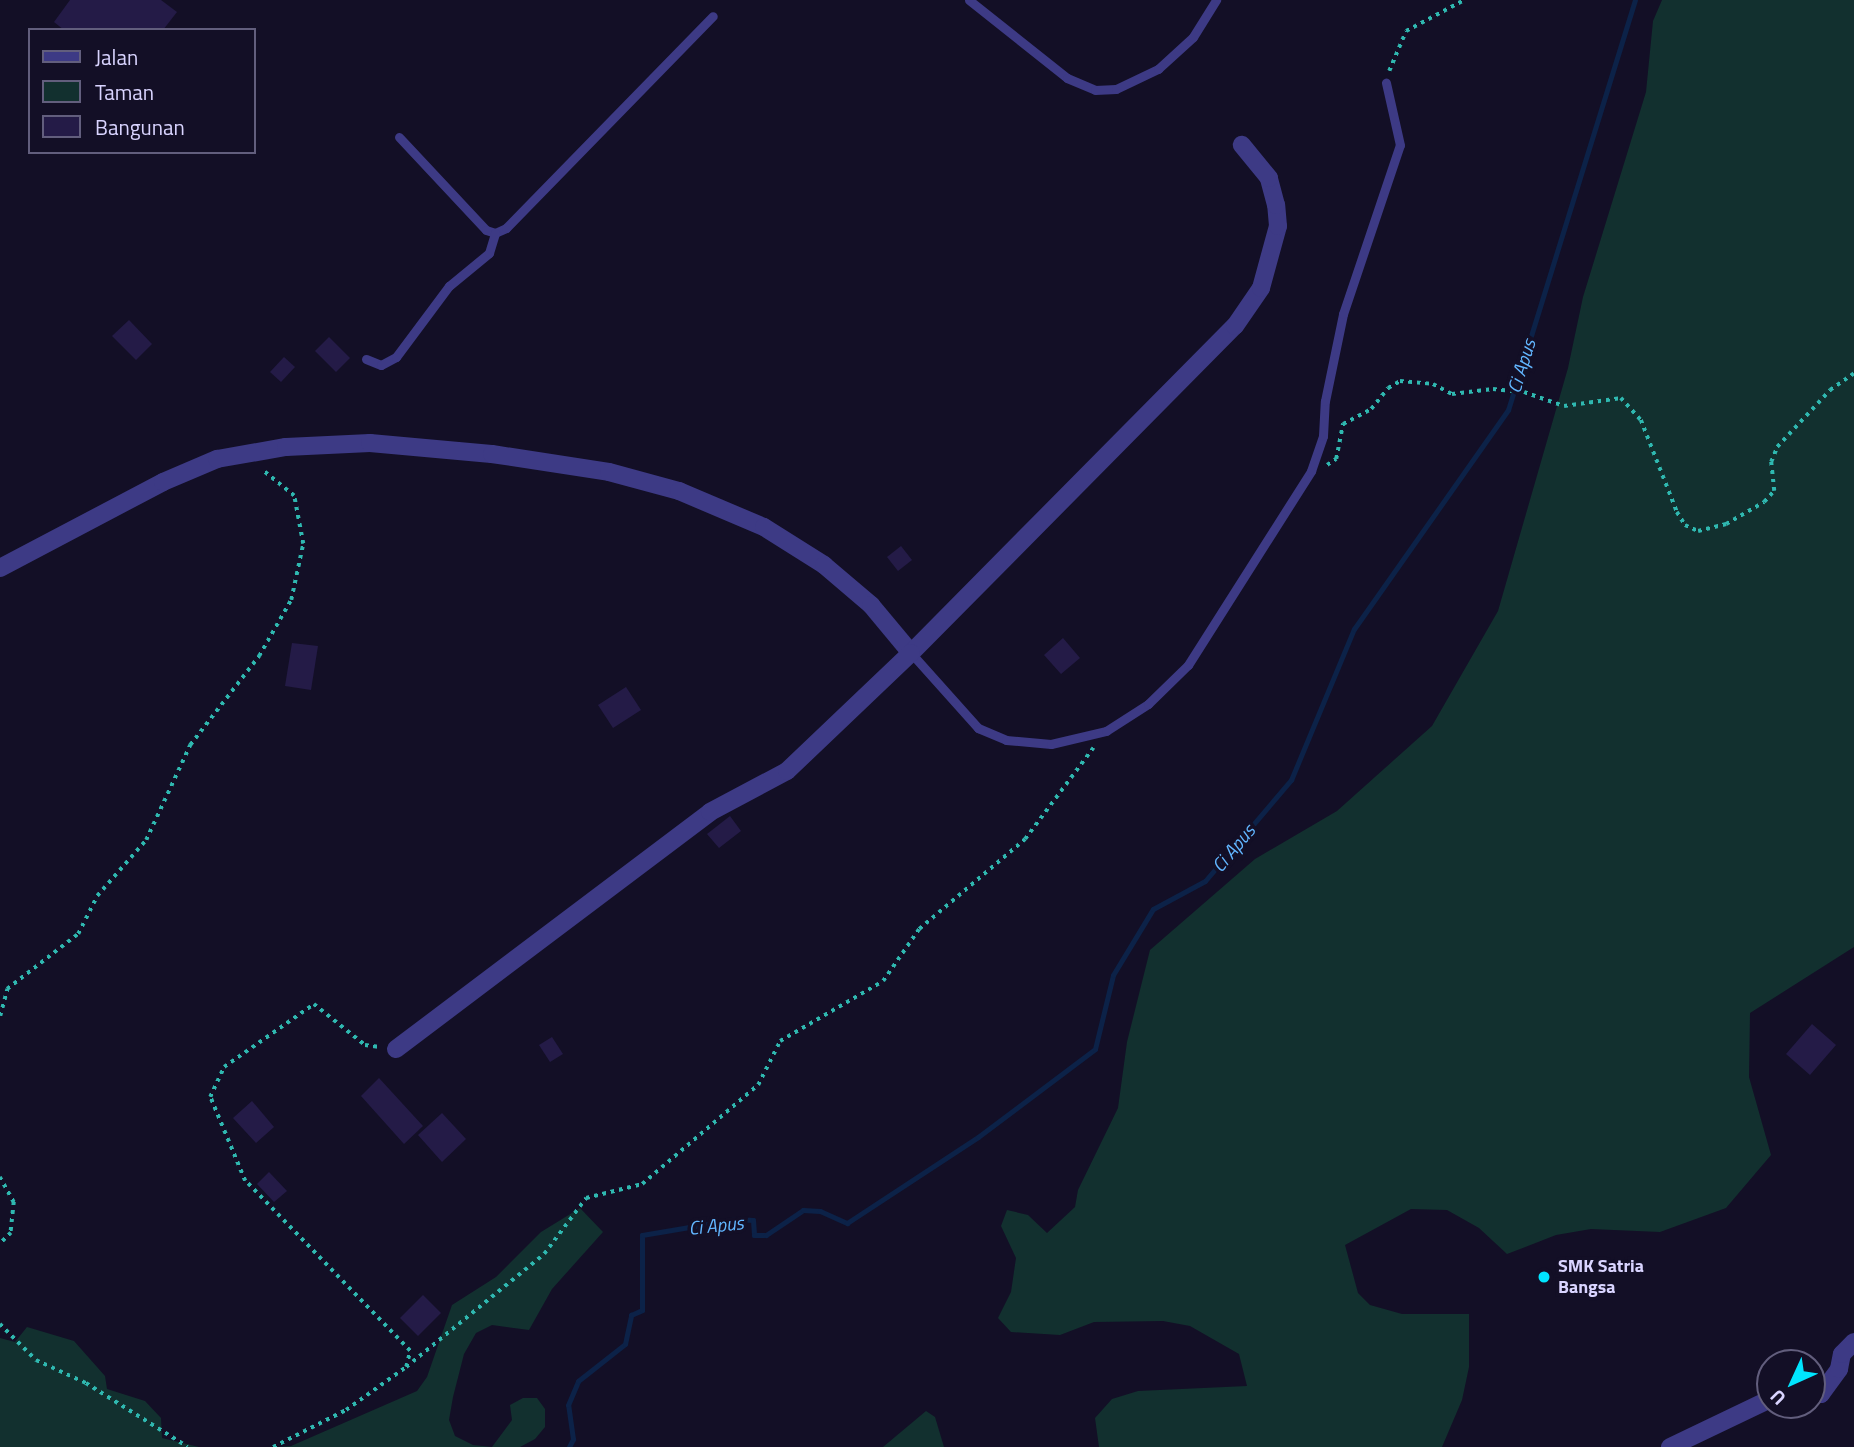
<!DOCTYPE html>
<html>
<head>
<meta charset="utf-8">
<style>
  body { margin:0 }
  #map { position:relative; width:1854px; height:1447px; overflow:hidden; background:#130f26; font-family:"Titillium Web",sans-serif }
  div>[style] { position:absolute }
  .green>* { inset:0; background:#12302f }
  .stream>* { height:5px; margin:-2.5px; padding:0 2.5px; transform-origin:2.5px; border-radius:2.5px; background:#0c2248 }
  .building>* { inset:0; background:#241b47 }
  .path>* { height:3.5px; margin-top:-1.75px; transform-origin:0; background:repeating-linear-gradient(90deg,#2fb8b0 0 3.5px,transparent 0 8.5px) }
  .service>* { height:9px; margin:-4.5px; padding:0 4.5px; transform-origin:4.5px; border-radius:4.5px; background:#3d3a85 }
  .minor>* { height:18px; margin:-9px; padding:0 9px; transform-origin:9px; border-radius:9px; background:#3d3a85 }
  .dots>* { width:19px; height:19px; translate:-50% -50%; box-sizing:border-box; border:4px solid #130f26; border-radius:50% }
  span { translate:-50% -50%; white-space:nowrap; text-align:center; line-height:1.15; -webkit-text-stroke:7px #130f26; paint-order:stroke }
  .poi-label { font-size:18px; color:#d9d4ff; font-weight:700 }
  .left { translate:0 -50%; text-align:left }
  .water-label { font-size:19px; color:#62b6ff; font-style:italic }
  .legend { position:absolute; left:28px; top:28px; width:228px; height:126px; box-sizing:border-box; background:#130f26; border:2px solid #625e7d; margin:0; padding:9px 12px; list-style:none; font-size:21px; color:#d9d4ff }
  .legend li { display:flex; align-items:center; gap:14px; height:35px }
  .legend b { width:35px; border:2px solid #625e7d }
  .north { position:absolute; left:1756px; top:1349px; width:70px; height:70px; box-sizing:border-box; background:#130f26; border:2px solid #625e7d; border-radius:50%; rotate:225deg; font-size:19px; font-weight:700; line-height:28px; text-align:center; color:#d9d4ff }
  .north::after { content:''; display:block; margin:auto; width:24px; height:32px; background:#00e5ff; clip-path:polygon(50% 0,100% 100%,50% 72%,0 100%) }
</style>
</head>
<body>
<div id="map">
  <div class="green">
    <div style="clip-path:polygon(1662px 0,1854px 0,1854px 947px,1750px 1013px,1749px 1077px,1771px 1155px,1726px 1208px,1660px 1232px,1591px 1229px,1556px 1235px,1507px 1254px,1479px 1228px,1447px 1210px,1411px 1209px,1345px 1245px,1358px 1293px,1370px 1305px,1402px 1314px,1469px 1314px,1469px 1367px,1462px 1400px,1442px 1447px,1099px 1447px,1095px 1418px,1112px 1399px,1138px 1391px,1247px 1386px,1239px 1354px,1190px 1326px,1163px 1321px,1094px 1322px,1060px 1335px,1011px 1332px,998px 1318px,1011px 1292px,1016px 1258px,1001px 1226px,1007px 1210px,1028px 1215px,1047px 1233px,1075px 1207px,1078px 1190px,1118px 1108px,1127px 1042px,1150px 950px,1255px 859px,1337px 811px,1432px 726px,1498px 611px,1568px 368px,1583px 297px,1646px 92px,1653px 21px)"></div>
    <div style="clip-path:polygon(580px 1208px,603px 1232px,552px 1289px,529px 1330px,492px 1325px,476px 1333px,464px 1354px,453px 1397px,449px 1420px,455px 1436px,473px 1445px,492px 1447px,512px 1420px,510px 1405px,523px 1398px,537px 1398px,545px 1409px,545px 1427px,535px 1439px,520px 1447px,278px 1447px,291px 1446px,417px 1391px,427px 1377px,452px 1305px,496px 1277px,541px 1232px)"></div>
    <div style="clip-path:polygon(27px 1327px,74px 1341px,105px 1376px,107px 1389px,145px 1401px,161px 1418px,162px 1438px,199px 1447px,0 1447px,0 1338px,15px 1342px)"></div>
    <div style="clip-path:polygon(926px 1411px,935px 1417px,944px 1447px,883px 1447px)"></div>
  </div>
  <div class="stream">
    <div style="left:569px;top:1447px;width:9px;rotate:-63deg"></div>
    <div style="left:573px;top:1439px;width:34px;rotate:-98deg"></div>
    <div style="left:568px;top:1405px;width:26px;rotate:-67deg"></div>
    <div style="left:578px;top:1381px;width:60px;rotate:-38.2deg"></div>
    <div style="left:625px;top:1344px;width:30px;rotate:-78deg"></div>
    <div style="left:631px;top:1315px;width:12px;rotate:-24deg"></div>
    <div style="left:642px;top:1310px;width:75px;rotate:-90deg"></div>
    <div style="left:642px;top:1235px;width:96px;rotate:-9.6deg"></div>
    <div style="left:737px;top:1219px;width:16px;rotate:4deg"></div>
    <div style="left:753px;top:1220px;width:15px;rotate:86deg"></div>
    <div style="left:754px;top:1235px;width:12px"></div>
    <div style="left:766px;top:1235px;width:45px;rotate:-34deg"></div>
    <div style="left:803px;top:1210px;width:17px;rotate:3deg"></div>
    <div style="left:820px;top:1211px;width:30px;rotate:24deg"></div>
    <div style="left:847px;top:1223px;width:157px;rotate:-33.3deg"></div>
    <div style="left:978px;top:1137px;width:146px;rotate:-36.9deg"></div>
    <div style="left:1095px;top:1049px;width:76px;rotate:-76.3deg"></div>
    <div style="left:1113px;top:975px;width:77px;rotate:-58.8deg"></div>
    <div style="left:1153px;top:909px;width:59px;rotate:-28.3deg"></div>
    <div style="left:1205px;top:881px;width:133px;rotate:-49.6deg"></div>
    <div style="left:1291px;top:780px;width:164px;rotate:-67.4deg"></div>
    <div style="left:1354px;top:629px;width:268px;rotate:-54.9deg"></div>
    <div style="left:1508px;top:410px;width:429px;rotate:-72.8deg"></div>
  </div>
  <div class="building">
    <div style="clip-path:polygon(70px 0,161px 0,177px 12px,163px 30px,64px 30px,54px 22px)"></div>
    <div style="clip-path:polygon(129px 320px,152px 344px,136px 360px,112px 336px)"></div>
    <div style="clip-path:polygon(329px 337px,350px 358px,336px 372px,315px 351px)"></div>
    <div style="clip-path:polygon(284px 357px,295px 367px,281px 382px,270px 372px)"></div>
    <div style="clip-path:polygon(901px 546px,912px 560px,898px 571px,887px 557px)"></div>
    <div style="clip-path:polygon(1063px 638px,1080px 658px,1061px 674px,1044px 655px)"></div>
    <div style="clip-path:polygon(292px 643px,318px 646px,311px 690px,285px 686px)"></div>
    <div style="clip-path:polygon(626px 687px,641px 710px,613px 728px,598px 705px)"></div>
    <div style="clip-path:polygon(730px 816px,741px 831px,719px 848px,707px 834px)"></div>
    <div style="clip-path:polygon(1812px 1024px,1836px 1045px,1810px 1075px,1786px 1054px)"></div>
    <div style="clip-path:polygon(552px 1037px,563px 1054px,550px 1062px,539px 1045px)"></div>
    <div style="clip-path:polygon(379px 1078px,423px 1126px,404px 1144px,361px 1096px)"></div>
    <div style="clip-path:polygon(252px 1101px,274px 1127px,256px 1143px,233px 1118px)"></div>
    <div style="clip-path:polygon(442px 1113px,466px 1139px,442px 1162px,418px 1135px)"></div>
    <div style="clip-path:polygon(269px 1172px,287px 1191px,274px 1202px,257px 1184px)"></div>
    <div style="clip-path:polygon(423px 1295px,441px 1313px,418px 1336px,400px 1318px)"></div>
  </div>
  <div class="path">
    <div style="left:1389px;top:71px;width:43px;rotate:-67deg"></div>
    <div style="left:1406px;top:31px;width:66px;rotate:-28.1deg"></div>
    <div style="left:1327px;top:465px;width:11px;rotate:-34deg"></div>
    <div style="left:1336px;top:459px;width:36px;rotate:-79deg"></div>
    <div style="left:1343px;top:424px;width:32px;rotate:-28deg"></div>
    <div style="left:1371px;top:409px;width:27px;rotate:-51deg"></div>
    <div style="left:1388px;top:388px;width:14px;rotate:-30deg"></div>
    <div style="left:1400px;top:381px;width:33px;rotate:5deg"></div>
    <div style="left:1433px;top:384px;width:21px;rotate:28deg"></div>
    <div style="left:1452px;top:394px;width:41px;rotate:-7deg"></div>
    <div style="left:1493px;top:389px;width:31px;rotate:6deg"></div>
    <div style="left:1524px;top:392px;width:42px;rotate:19.3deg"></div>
    <div style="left:1564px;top:406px;width:58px;rotate:-8deg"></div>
    <div style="left:1621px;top:398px;width:30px;rotate:48deg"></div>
    <div style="left:1641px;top:420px;width:99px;rotate:68.6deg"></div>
    <div style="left:1677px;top:512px;width:15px;rotate:58deg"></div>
    <div style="left:1685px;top:525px;width:14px;rotate:25deg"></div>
    <div style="left:1698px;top:531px;width:29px;rotate:-14deg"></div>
    <div style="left:1726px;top:524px;width:44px;rotate:-30.1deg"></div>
    <div style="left:1764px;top:502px;width:15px;rotate:-48deg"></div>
    <div style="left:1774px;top:491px;width:29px;rotate:-96deg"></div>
    <div style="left:1771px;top:462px;width:16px;rotate:-68deg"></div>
    <div style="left:1777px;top:447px;width:78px;rotate:-47.1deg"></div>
    <div style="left:1830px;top:390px;width:29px;rotate:-35deg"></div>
    <div style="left:0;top:1016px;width:28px;rotate:-75deg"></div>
    <div style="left:7px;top:989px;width:90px;rotate:-37.8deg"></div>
    <div style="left:78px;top:934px;width:42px;rotate:-63.4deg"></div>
    <div style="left:97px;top:896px;width:74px;rotate:-48.8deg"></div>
    <div style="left:146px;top:840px;width:105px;rotate:-65.1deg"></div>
    <div style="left:190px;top:745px;width:113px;rotate:-52.2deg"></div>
    <div style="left:259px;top:656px;width:64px;rotate:-60.3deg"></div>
    <div style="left:291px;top:600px;width:57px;rotate:-77.9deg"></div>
    <div style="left:303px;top:544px;width:49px;rotate:-100.6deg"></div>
    <div style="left:294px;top:496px;width:40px;rotate:-141deg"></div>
    <div style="left:0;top:1177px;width:29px;rotate:61deg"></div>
    <div style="left:14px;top:1202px;width:31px;rotate:96deg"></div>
    <div style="left:11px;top:1233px;width:16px;rotate:135deg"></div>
    <div style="left:0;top:1324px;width:51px;rotate:45deg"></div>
    <div style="left:36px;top:1360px;width:55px;rotate:24.7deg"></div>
    <div style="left:86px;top:1383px;width:120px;rotate:32.1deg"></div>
    <div style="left:406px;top:1367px;width:178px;rotate:-39.3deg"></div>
    <div style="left:544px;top:1254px;width:70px;rotate:-53.1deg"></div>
    <div style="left:586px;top:1198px;width:58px;rotate:-14deg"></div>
    <div style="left:642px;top:1184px;width:153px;rotate:-40.5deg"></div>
    <div style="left:758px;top:1085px;width:49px;rotate:-63.4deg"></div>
    <div style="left:780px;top:1041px;width:119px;rotate:-30.2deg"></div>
    <div style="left:883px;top:981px;width:63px;rotate:-55.3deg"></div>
    <div style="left:919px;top:929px;width:139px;rotate:-40.3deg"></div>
    <div style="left:1025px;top:839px;width:114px;rotate:-53.2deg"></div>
    <div style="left:273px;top:1447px;width:82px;rotate:-26.9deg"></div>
    <div style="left:346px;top:1410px;width:74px;rotate:-35.6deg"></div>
    <div style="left:406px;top:1367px;width:16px;rotate:-76deg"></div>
    <div style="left:410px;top:1351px;width:237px;rotate:-134.1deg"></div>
    <div style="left:245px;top:1181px;width:91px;rotate:-112.6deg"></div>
    <div style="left:210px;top:1097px;width:33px;rotate:-65deg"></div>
    <div style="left:224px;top:1067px;width:110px;rotate:-35deg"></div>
    <div style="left:314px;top:1004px;width:65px;rotate:38.8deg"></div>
    <div style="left:365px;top:1045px;width:15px;rotate:8deg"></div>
  </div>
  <div class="service">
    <div style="left:969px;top:0;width:125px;rotate:38.5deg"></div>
    <div style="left:1067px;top:78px;width:30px;rotate:23deg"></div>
    <div style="left:1095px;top:90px;width:21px;rotate:-3deg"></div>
    <div style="left:1116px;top:89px;width:47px;rotate:-25.5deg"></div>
    <div style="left:1158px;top:69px;width:47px;rotate:-42.4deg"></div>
    <div style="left:1193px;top:37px;width:44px;rotate:-58.1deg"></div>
    <div style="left:399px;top:137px;width:127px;rotate:46.9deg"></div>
    <div style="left:486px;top:230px;width:9px;rotate:18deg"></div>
    <div style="left:495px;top:233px;width:12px;rotate:-24deg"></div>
    <div style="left:506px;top:228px;width:296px;rotate:-45.7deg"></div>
    <div style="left:366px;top:359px;width:16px;rotate:22deg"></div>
    <div style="left:381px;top:365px;width:17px;rotate:-28deg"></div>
    <div style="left:396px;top:357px;width:89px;rotate:-53.3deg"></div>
    <div style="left:449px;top:286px;width:52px;rotate:-39.5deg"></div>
    <div style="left:489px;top:253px;width:21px;rotate:-73deg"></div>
    <div style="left:911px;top:653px;width:101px;rotate:48.2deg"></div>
    <div style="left:978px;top:728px;width:30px;rotate:23deg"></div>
    <div style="left:1006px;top:740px;width:45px;rotate:5.1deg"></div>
    <div style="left:1051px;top:744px;width:57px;rotate:-13.3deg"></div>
    <div style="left:1106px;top:731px;width:50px;rotate:-32.7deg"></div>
    <div style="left:1148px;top:704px;width:56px;rotate:-44.3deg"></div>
    <div style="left:1188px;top:665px;width:230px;rotate:-57.6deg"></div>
    <div style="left:1311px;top:471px;width:37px;rotate:-71deg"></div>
    <div style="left:1323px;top:436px;width:35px;rotate:-87deg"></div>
    <div style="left:1325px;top:401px;width:89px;rotate:-78.3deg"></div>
    <div style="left:1343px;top:314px;width:178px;rotate:-71.4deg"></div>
    <div style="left:1400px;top:145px;width:64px;rotate:-102.7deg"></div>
  </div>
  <div class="minor">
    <div style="left:0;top:568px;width:184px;rotate:-27.8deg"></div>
    <div style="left:163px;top:482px;width:59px;rotate:-23.1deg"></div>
    <div style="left:217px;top:459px;width:70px;rotate:-9.9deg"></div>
    <div style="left:286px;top:447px;width:84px;rotate:-2.7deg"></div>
    <div style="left:370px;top:443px;width:122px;rotate:5.2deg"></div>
    <div style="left:492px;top:454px;width:118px;rotate:8.7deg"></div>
    <div style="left:609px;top:472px;width:73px;rotate:15.2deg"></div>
    <div style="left:679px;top:491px;width:92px;rotate:23deg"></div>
    <div style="left:764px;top:527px;width:71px;rotate:32.3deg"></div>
    <div style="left:824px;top:565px;width:62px;rotate:40.4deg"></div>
    <div style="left:871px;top:605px;width:62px;rotate:50.2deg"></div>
    <div style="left:911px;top:653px;width:460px;rotate:-45.3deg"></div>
    <div style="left:1235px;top:326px;width:46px;rotate:-55.6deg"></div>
    <div style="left:1261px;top:288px;width:64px;rotate:-74.7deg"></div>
    <div style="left:1278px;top:226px;width:21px;rotate:-95deg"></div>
    <div style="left:1276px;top:205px;width:28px;rotate:-105deg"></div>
    <div style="left:1269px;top:178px;width:43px;rotate:-129.3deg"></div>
    <div style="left:396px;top:1049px;width:393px;rotate:-37deg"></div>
    <div style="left:710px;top:812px;width:87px;rotate:-28deg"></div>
    <div style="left:787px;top:771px;width:171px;rotate:-43.6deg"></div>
    <div style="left:1812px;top:1394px;width:9px"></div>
    <div style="left:1821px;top:1394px;width:31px;rotate:-54deg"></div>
    <div style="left:1839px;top:1369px;width:15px;rotate:-79deg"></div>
    <div style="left:1842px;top:1354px;width:17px;rotate:-45deg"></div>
    <div style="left:1670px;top:1447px;width:111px;rotate:-25.6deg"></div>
  </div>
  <div class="dots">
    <div style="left:1544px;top:1277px;background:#00e5ff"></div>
  </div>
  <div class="poi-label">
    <span class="left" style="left:1558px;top:1277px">SMK Satria<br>Bangsa</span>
  </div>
  <div class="water-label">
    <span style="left:1521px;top:366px;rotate:-73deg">Ci Apus</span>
    <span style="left:1233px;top:848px;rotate:-50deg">Ci Apus</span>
    <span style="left:716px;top:1225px;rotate:-6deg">Ci Apus</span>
  </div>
  <ul class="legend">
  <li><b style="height:9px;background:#3d3a85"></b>Jalan</li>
  <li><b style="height:19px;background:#12302f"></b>Taman</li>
  <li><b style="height:19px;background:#241b47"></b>Bangunan</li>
  </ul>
  <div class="north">U</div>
</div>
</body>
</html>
